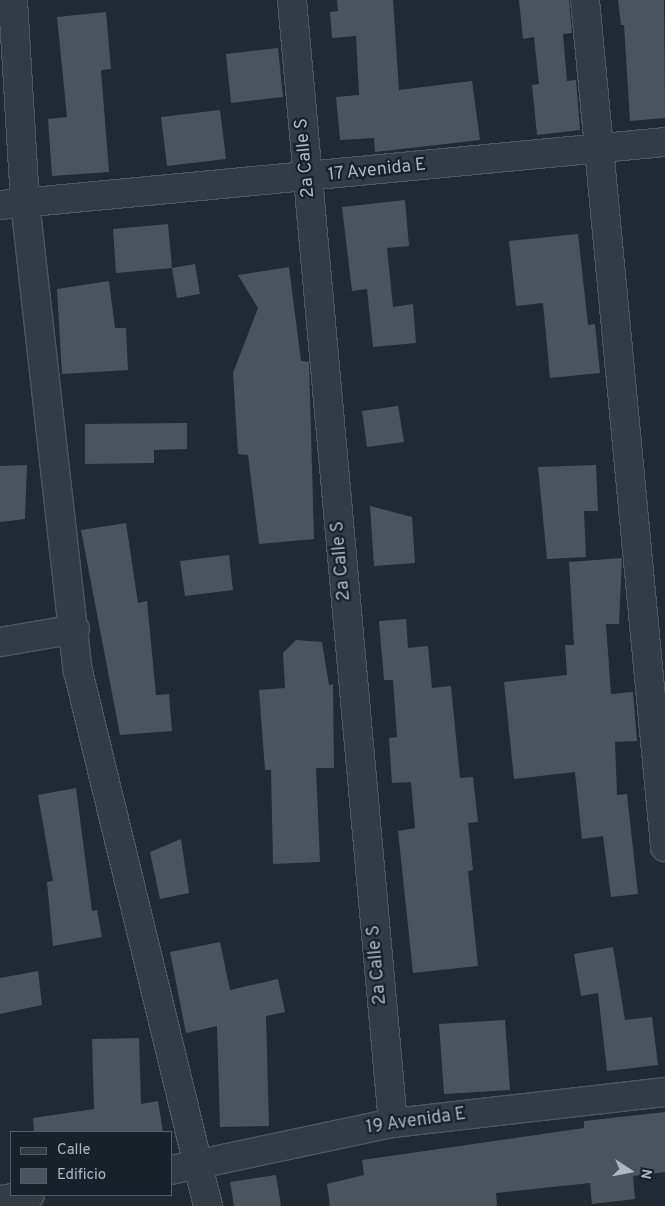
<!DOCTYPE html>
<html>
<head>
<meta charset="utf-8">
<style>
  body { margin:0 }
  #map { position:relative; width:665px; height:1206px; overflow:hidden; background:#202a33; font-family:Overpass,sans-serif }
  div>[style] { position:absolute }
  .building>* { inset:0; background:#48555f }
  .roads { filter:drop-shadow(1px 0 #4e575f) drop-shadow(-1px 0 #4e575f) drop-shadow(0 1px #4e575f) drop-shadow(0 -1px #4e575f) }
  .minor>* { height:28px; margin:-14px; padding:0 14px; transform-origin:14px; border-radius:14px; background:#333c44 }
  span { translate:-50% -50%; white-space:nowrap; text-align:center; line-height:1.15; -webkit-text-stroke:4.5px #192128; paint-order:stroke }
  .street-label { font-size:18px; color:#adb7c1 }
  .legend { position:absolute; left:10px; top:1131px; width:162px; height:65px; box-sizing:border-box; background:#192128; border:1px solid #545d65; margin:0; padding:6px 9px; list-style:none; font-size:15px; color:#adb7c1 }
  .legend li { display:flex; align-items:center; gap:10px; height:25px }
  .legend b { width:25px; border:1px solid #545d65 }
  .north { position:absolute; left:605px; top:1146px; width:50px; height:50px; -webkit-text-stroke:4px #192128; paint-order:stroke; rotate:101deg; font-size:14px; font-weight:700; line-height:20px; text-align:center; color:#adb7c1 }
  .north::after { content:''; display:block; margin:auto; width:18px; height:22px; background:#adb7c1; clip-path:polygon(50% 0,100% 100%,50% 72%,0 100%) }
</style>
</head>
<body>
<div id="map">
  <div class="building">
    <div style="clip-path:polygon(337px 0,393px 0,399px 90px,472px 81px,480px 140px,375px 152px,374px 138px,340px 140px,336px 97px,359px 95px,356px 36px,332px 38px,330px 12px,338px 11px)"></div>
    <div style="clip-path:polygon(519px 0,569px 0,572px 33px,563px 34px,567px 81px,576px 80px,580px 130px,537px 135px,532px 85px,539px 84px,534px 37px,523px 39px)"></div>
    <div style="clip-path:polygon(618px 0,664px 0,665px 118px,630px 121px,624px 25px,621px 25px)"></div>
    <div style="clip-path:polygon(106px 12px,111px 69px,101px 70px,109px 172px,52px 176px,48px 119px,67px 117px,57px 17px)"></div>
    <div style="clip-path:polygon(278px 48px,283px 97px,231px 103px,226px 54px)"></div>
    <div style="clip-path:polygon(220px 110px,226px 159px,167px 166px,161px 117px)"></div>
    <div style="clip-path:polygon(405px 200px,409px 246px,387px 248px,393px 307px,413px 304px,416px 343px,373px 347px,367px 289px,352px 291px,342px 207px)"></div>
    <div style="clip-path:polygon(168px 224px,172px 268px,116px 273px,113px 229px)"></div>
    <div style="clip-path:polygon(578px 234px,588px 325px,595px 324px,600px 373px,550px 378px,543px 303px,516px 306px,509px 241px)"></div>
    <div style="clip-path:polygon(195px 264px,200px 294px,177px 298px,172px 268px)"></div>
    <div style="clip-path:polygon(289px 267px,301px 361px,309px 362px,314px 539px,259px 544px,248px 455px,238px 454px,233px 373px,258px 308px,238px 275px)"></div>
    <div style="clip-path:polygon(109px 281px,115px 328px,126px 328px,128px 370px,62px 374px,57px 289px)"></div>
    <div style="clip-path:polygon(398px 406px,404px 442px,367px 447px,362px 411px)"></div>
    <div style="clip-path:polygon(187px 423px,187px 449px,154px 450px,154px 463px,85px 464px,85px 424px)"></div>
    <div style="clip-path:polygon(27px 465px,25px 519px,0 522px,0 466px)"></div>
    <div style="clip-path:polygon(596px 465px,598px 511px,584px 511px,586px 557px,547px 559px,538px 467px)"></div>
    <div style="clip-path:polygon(370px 506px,412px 517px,415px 563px,374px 566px)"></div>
    <div style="clip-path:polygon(126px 523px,138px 603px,147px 601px,156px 695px,169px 694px,172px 731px,120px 735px,81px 530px)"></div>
    <div style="clip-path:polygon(229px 555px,233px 590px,185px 596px,180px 561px)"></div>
    <div style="clip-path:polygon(622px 558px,619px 624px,606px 624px,611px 694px,633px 692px,637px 741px,615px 742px,617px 795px,627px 794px,638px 894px,611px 897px,603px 836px,582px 839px,575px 772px,514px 779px,504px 682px,567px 675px,565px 645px,574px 645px,569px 562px)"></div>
    <div style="clip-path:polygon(406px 619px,408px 648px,428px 646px,432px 688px,451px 686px,460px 778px,473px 777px,478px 822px,468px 823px,473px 870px,468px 871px,478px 966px,413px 973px,398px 831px,415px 828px,411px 782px,392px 783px,389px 738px,397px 737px,393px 680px,384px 680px,379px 621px)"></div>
    <div style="clip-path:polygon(296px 640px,322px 642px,329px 685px,333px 684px,334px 768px,316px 768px,320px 862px,273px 864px,271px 770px,265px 770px,259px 690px,285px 688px,283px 653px)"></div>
    <div style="clip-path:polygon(76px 788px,92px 911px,97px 910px,102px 937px,53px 946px,47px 882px,53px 881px,38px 795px)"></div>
    <div style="clip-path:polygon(181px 839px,189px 893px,160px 899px,150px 852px)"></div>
    <div style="clip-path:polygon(220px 942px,230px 990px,278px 979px,285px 1012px,266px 1016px,269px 1126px,220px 1127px,217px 1026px,186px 1033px,170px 952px)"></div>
    <div style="clip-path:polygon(613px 947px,625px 1020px,652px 1017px,658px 1065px,607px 1071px,598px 993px,581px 996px,574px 954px)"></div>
    <div style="clip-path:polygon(38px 971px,42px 1005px,0 1014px,0 978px)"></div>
    <div style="clip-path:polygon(505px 1020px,510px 1090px,444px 1094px,439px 1024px)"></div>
    <div style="clip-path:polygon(139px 1038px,141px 1104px,158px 1101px,163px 1132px,34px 1132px,33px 1118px,94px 1109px,92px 1039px)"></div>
    <div style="clip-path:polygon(665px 1112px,665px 1172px,633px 1176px,635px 1199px,592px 1204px,590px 1183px,496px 1193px,497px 1206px,330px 1206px,327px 1184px,364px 1175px,362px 1160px,584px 1128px,584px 1121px)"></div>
    <div style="clip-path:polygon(276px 1175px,281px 1206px,234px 1206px,230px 1182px)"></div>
  </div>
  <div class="roads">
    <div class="minor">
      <div style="left:13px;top:0;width:202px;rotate:86.6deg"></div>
      <div style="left:25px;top:202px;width:472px;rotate:83.6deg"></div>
      <div style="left:78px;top:671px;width:551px;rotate:76.34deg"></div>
      <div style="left:292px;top:0;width:1128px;rotate:84.86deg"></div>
      <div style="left:585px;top:0;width:851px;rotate:84.6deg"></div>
      <div style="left:0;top:205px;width:668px;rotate:-5.41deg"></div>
      <div style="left:0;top:642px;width:76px;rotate:-9.8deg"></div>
      <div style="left:171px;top:1170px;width:227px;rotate:-12deg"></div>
      <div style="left:393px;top:1123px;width:274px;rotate:-6.5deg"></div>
      <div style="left:0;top:1200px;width:30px;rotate:-9deg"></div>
    </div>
  </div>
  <div class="street-label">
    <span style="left:306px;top:158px;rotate:-95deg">2a Calle S</span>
    <span style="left:377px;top:171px;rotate:-6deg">17 Avenida E</span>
    <span style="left:342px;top:561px;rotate:-95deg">2a Calle S</span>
    <span style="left:378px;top:965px;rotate:-95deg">2a Calle S</span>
    <span style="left:416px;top:1122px;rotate:-8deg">19 Avenida E</span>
  </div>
  <ul class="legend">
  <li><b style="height:6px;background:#333c44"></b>Calle</li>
  <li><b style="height:14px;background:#48555f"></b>Edificio</li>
  </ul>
  <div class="north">N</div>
</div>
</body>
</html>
